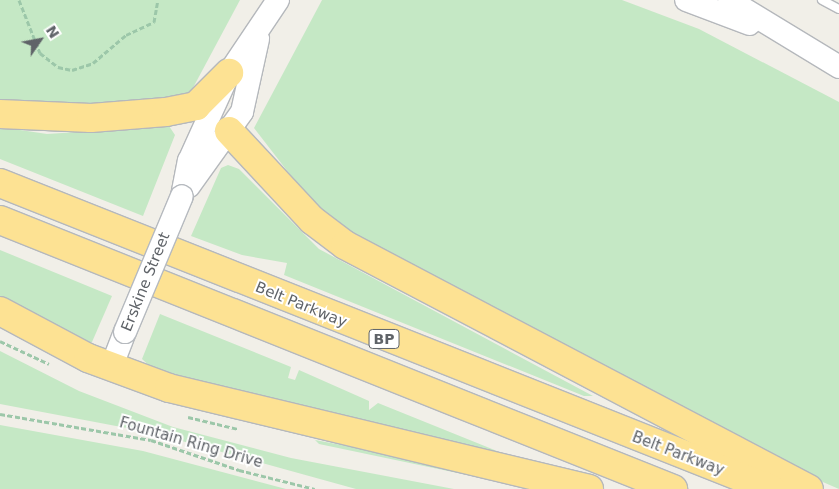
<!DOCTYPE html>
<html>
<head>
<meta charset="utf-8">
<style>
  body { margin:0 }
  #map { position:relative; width:839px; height:489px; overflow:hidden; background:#f1efe8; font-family:"DejaVu Sans",sans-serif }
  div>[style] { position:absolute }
  .green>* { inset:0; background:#c5e8c5 }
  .path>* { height:3px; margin-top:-1.5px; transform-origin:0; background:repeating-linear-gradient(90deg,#9cc7a9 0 5px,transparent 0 7.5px) }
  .roads { filter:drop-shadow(1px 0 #b5b8bc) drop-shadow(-1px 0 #b5b8bc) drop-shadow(0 1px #b5b8bc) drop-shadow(0 -1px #b5b8bc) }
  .service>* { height:8px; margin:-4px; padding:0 4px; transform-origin:4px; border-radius:4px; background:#fff }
  .secondary>* { height:22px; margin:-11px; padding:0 11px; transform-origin:11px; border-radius:11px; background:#fff }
  .motorway>* { height:28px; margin:-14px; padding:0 14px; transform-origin:14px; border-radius:14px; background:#fde293 }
  .bridges { filter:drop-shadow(1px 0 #b6babf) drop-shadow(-1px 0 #b6babf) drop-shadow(0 1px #b6babf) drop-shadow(0 -1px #b6babf) }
  .secondary-bridge>* { height:22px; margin:-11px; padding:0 11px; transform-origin:11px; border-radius:11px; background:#fff }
  span { translate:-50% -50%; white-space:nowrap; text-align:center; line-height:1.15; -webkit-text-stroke:4px #fff; paint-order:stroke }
  .shield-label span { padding:1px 4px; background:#fff; border:1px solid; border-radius:4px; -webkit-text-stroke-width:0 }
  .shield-label { font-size:14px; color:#5f6368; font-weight:700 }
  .street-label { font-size:15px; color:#5f6368 }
  .north { position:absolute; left:15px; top:15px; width:50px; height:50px; -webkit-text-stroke:4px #fff; paint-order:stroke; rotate:57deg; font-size:14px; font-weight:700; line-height:20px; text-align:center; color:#5f6368 }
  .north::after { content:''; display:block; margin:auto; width:18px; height:22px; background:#5f6368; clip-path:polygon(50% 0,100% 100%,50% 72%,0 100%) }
</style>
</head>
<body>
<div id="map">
  <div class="green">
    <div style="clip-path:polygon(0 0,240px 0,187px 99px,147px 105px,0 106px)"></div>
    <div style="clip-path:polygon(322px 0,622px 0,699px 29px,839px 102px,839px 489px,772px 460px,369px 248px,312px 203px,254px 128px)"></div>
    <div style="clip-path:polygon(169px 126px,175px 135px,143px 216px,0 159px,0 127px,47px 134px)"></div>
    <div style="clip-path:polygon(228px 165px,239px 169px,319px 249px,593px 396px,584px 396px,284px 275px,287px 263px,242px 255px,191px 236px,221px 168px)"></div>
    <div style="clip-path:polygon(0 250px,112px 296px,92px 342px,84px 343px,0 297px)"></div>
    <div style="clip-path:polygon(160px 314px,291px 367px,288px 378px,295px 380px,299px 370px,369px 401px,369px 410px,378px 403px,537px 467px,154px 370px,142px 359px)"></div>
    <div style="clip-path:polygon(0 351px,79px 391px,173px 427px,291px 458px,454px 489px,356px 489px,153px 433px,0 404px)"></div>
    <div style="clip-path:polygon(0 425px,143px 451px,286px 489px,0 489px)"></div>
    <div style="clip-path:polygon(315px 440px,431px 462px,515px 485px,319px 444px)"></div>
  </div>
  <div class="path">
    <div style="left:19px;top:0;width:57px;rotate:68.4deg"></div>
    <div style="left:40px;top:53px;width:23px;rotate:38deg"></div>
    <div style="left:58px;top:67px;width:14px;rotate:12deg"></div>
    <div style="left:72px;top:70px;width:22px;rotate:-18deg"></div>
    <div style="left:93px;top:63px;width:43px;rotate:-40.3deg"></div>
    <div style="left:126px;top:35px;width:31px;rotate:-25deg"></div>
    <div style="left:154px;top:22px;width:22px;rotate:-80deg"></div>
    <div style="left:0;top:341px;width:54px;rotate:25.1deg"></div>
    <div style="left:0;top:414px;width:153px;rotate:9.8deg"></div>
    <div style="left:151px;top:440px;width:93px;rotate:18.8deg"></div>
    <div style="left:239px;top:470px;width:78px;rotate:14deg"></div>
    <div style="left:188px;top:417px;width:51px;rotate:13.5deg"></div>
  </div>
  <div class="roads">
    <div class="service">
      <div style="left:822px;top:0;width:19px;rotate:28deg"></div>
    </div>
    <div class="secondary">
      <div style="left:686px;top:0;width:68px;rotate:20.6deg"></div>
      <div style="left:729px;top:0;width:129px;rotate:31.3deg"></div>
      <div style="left:189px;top:186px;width:91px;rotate:-54.4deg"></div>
      <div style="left:242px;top:112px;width:75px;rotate:-77.6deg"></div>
      <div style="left:182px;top:196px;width:36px;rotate:-79deg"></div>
      <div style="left:189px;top:161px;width:97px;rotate:-65.6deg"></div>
      <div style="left:229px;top:73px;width:88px;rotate:-56.1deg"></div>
      <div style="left:111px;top:368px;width:39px;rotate:-69deg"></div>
    </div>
    <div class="motorway">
      <div style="left:0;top:114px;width:91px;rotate:2.5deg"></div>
      <div style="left:91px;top:118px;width:75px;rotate:-4.6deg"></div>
      <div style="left:166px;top:112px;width:31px;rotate:-11deg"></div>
      <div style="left:196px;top:106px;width:47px;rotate:-45deg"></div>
      <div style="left:229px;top:131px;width:122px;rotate:47deg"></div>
      <div style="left:312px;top:220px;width:41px;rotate:37.1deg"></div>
      <div style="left:345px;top:245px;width:524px;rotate:27.74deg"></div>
      <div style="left:0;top:183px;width:830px;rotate:21.65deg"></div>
      <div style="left:0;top:220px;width:725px;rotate:21.79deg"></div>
      <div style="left:0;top:311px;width:100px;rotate:28.1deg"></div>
      <div style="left:88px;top:358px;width:86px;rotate:20.3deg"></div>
      <div style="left:169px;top:388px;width:432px;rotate:13.5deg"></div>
    </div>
  </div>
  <div class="bridges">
    <div class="secondary-bridge">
      <div style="left:125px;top:332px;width:147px;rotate:-67.3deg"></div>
    </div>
  </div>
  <div class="shield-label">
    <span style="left:384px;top:339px">BP</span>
  </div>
  <div class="street-label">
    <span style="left:146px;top:282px;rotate:-68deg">Erskine Street</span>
    <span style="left:301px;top:305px;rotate:22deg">Belt Parkway</span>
    <span style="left:191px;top:443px;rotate:16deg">Fountain Ring Drive</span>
    <span style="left:678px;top:454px;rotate:21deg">Belt Parkway</span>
  </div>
  <div class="north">N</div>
</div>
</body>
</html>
